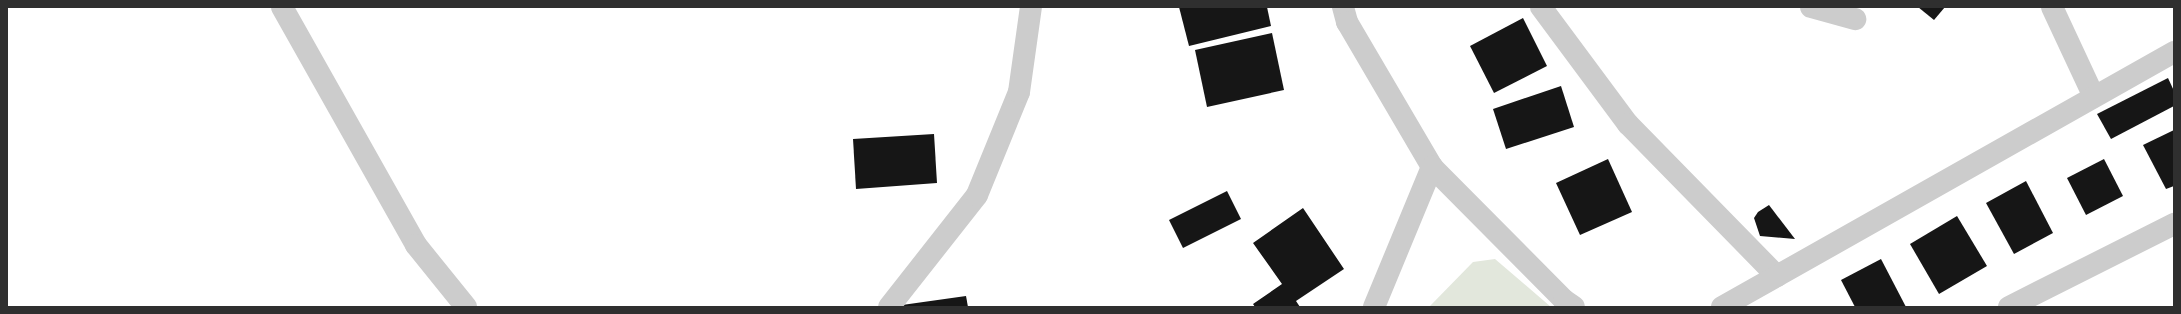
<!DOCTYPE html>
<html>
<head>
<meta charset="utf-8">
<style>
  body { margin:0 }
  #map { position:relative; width:2181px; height:314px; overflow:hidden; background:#fff; font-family:"Space Grotesk",sans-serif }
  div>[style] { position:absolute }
  .green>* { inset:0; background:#e2e7dc }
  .building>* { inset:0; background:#161616 }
  .minor>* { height:22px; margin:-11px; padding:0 11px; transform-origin:11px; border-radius:11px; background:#ccc }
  span { translate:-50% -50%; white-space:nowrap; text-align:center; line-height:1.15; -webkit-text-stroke:4px #fff; paint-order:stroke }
  .frame { position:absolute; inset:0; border:8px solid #2f2f2f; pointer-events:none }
</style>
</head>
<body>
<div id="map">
  <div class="green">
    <div style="clip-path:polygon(1495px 259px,1551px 307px,1429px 307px,1473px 262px)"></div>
  </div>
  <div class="building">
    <div style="clip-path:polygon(1179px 7px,1267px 7px,1271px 26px,1189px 46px)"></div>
    <div style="clip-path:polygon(1918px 7px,1945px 7px,1934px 20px)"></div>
    <div style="clip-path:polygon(1523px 18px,1547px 66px,1494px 93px,1470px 46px)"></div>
    <div style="clip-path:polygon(1272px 33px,1284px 90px,1207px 107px,1195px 50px)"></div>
    <div style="clip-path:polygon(2168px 78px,2174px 91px,2174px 106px,2111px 139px,2097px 114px)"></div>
    <div style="clip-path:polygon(1561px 86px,1574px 127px,1506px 149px,1493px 109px)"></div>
    <div style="clip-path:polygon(2174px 130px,2174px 186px,2166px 189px,2143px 145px)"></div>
    <div style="clip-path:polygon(934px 134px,937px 183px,856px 189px,853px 139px)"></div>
    <div style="clip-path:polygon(1608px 159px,1632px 212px,1580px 235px,1556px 183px)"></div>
    <div style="clip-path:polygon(2104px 159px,2123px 196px,2086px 215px,2067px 178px)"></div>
    <div style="clip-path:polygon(2026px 181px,2053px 233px,2014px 254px,1986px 203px)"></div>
    <div style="clip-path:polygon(1227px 191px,1241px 219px,1183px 248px,1169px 220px)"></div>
    <div style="clip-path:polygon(1769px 205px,1795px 239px,1760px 236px,1754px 218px,1758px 212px)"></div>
    <div style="clip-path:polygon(1303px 208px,1344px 269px,1296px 301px,1300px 307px,1255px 307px,1253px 304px,1282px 284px,1253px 243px)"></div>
    <div style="clip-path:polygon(1957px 216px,1987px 266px,1939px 294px,1910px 244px)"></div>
    <div style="clip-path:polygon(1881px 259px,1906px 307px,1855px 307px,1841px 280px)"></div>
    <div style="clip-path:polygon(966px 296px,968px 307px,902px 307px,902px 305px)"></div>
  </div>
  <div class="minor">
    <div style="left:282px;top:7px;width:273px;rotate:60.6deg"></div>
    <div style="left:416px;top:245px;width:80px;rotate:51.1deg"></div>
    <div style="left:1343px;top:7px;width:16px;rotate:75deg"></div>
    <div style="left:1347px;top:22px;width:168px;rotate:59.6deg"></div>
    <div style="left:1432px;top:167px;width:187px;rotate:45.2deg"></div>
    <div style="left:1564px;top:300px;width:12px;rotate:35deg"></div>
    <div style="left:1541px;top:7px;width:146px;rotate:53.4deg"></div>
    <div style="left:1628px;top:124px;width:213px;rotate:45.6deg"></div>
    <div style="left:1811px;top:7px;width:46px;rotate:15.3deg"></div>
    <div style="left:2052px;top:7px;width:99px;rotate:65deg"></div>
    <div style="left:889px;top:307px;width:142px;rotate:-51.8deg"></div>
    <div style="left:977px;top:195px;width:111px;rotate:-67.8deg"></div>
    <div style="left:1019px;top:92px;width:86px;rotate:-82deg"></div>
    <div style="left:1374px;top:307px;width:152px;rotate:-67.5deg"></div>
    <div style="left:1722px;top:307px;width:519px;rotate:-29.43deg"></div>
    <div style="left:2009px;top:307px;width:185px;rotate:-26.7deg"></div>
  </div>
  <div class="frame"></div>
</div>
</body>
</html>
